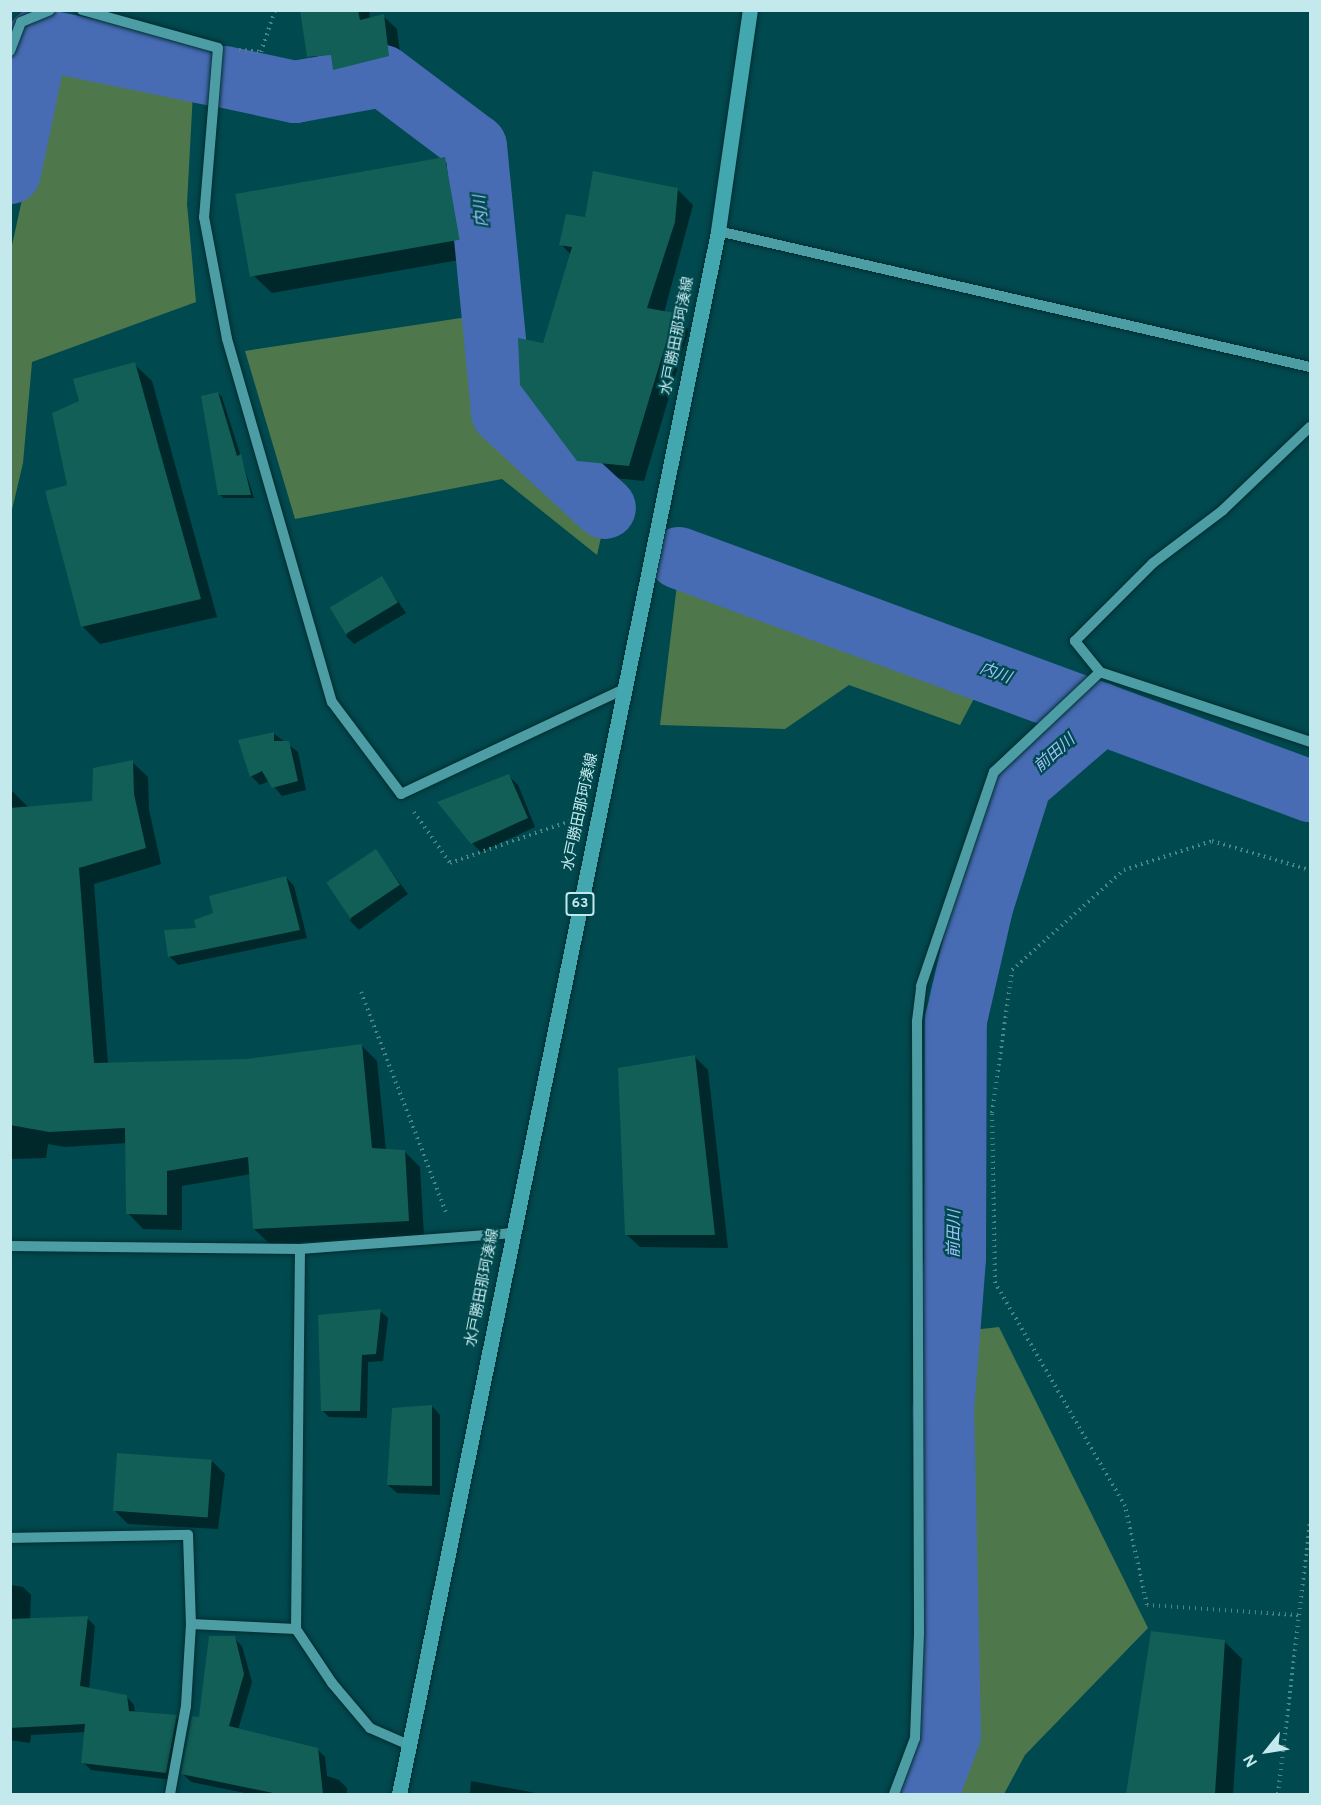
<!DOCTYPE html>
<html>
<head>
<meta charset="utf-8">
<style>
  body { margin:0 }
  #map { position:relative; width:1321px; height:1805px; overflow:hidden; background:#00494e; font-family:Overpass,"Noto Sans JP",sans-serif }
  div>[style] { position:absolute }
  .green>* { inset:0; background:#4e784c }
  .shadow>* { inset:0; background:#0007 }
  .canal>* { height:36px; margin:-18px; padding:0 18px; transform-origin:18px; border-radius:18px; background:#486cb4 }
  .river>* { height:62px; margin:-31px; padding:0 31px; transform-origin:31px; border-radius:31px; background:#486cb4 }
  .building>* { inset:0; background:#115f56; transform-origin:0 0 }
  .path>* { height:4px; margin-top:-2px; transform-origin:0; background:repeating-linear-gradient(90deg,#4a868a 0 1.5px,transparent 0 6px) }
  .roads { filter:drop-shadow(0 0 2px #002d31) drop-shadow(0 0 2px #002d31) }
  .minor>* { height:10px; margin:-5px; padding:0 5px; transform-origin:5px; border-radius:5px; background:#4d9da4 }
  .major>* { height:15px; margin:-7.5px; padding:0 7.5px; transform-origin:7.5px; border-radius:7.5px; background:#42a7af }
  span { translate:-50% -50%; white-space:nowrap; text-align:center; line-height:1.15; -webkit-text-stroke:4.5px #00494e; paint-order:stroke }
  .shield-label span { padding:2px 4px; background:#00494e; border:2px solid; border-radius:4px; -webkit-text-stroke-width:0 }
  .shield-label { font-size:14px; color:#c3e9ec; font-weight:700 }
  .street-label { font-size:15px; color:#c3e9ec }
  .water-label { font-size:16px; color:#a2c1fc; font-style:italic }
  .frame { position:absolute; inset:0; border:12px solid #c3e9ec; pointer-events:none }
  .north { position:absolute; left:1237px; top:1721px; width:60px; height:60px; -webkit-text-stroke:4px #00494e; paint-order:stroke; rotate:240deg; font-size:16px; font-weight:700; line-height:24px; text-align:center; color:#c3e9ec }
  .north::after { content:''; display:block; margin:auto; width:21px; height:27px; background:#c3e9ec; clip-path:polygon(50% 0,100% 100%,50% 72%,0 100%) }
</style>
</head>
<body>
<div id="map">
  <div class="green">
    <div style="clip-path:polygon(52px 62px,193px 92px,187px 204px,196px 302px,32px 362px,23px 463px,11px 514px,11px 250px)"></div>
    <div style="clip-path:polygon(474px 316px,493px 421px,604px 524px,597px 555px,502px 479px,295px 519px,245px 351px)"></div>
    <div style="clip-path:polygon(679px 568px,978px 691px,960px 725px,849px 685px,785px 729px,660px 725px)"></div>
    <div style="clip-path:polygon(999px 1327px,1148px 1628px,1025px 1755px,1004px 1794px,936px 1794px,963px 1738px,963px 1331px)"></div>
  </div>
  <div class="shadow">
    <div style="clip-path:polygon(301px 10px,369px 10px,370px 19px,383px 16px,397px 29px,402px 69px,347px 82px,334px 69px,322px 70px,309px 56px)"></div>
    <div style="clip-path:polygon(444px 158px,462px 176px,476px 257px,272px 293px,254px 276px)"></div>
    <div style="clip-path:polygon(678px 190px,693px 205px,664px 313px,674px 315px,689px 330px,644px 481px,594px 476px,579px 460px,544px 344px,571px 255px,561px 244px,586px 219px)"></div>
    <div style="clip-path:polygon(134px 364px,152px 381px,217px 617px,100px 644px,82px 626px,69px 486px,81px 402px)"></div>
    <div style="clip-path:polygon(218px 393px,222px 397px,254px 498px,223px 498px,219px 494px)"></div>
    <div style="clip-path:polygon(382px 578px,406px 613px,354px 644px,346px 636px)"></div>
    <div style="clip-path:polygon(273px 733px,298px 752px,306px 790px,282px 796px,269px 781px,260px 785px,251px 776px)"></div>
    <div style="clip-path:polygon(132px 762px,148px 777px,149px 810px,161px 864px,94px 884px,108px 1064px,246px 1061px,361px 1045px,377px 1061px,386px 1150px,404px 1151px,420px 1167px,424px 1236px,270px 1244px,254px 1229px,251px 1174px,182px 1186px,182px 1230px,143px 1229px,128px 1213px,127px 1143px,65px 1147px,48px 1144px,46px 1158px,10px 1159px,10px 789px,29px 808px,93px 802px)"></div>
    <div style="clip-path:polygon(509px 776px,518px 785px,535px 827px,481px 852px,472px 843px)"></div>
    <div style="clip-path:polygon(376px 851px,408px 894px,359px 930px,350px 921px)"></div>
    <div style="clip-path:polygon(286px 877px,294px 886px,307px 938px,178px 965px,170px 957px,166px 931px,197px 929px,215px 914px)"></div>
    <div style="clip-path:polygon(695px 1057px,708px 1070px,728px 1248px,640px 1247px,626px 1234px)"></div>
    <div style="clip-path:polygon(380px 1311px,388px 1318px,383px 1361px,368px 1362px,367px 1418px,329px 1417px,322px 1410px)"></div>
    <div style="clip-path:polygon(432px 1406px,440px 1415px,440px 1495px,397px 1493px,388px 1485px)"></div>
    <div style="clip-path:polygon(212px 1461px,225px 1474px,218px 1529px,128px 1524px,115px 1511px)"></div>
    <div style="clip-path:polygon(10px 1585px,23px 1587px,31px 1595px,30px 1620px,87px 1618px,95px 1626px,89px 1689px,126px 1696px,134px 1705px,135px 1713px,176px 1716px,184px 1725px,174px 1780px,91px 1770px,83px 1762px,85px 1732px,31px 1735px,30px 1743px,10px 1740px)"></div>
    <div style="clip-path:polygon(1152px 1632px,1224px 1641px,1242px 1659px,1233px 1794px,1128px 1794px)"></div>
    <div style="clip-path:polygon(234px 1638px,242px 1646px,252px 1682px,238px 1730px,317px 1749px,325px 1757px,327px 1776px,339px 1780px,347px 1788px,347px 1794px,250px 1794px,191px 1782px,183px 1774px)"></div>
    <div style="clip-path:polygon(471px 1781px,541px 1794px,470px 1794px)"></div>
  </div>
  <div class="canal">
    <div style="left:10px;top:103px;width:15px;rotate:-4deg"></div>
  </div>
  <div class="river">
    <div style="left:225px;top:77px;width:72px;rotate:12.1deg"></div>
    <div style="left:295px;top:92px;width:89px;rotate:-10.3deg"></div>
    <div style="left:383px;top:76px;width:116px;rotate:37deg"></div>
    <div style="left:476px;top:146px;width:268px;rotate:84.4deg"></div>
    <div style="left:502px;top:413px;width:140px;rotate:42.7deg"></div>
    <div style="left:10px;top:173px;width:137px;rotate:-78.2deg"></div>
    <div style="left:38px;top:39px;width:175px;rotate:11.6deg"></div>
    <div style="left:679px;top:558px;width:673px;rotate:20.27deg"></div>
    <div style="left:928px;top:1794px;width:63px;rotate:-69.6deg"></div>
    <div style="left:950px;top:1735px;width:324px;rotate:-91.2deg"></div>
    <div style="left:943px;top:1411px;width:154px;rotate:-85.5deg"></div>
    <div style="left:955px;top:1257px;width:237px;rotate:-89.8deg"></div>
    <div style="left:956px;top:1020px;width:116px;rotate:-77deg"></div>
    <div style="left:982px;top:907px;width:130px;rotate:-72.5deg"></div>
    <div style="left:1021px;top:783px;width:106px;rotate:-40.8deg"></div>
  </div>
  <div class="building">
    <div style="clip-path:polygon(300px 10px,358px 10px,360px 20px,384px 14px,389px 56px,333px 70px,331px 55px,307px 57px)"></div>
    <div style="left:445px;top:157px;width:84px;height:213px;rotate:80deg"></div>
    <div style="clip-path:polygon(593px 171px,678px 188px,675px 222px,647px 308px,675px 313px,629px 466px,577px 461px,520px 385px,518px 338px,543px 343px,572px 247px,559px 245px,566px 214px,585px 217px)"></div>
    <div style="clip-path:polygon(135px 362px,201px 599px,81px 627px,45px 491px,67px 485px,52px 413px,79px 401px,73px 379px)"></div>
    <div style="clip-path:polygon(218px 392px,237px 456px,241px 454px,251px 495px,218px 495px,201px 396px)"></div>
    <div style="left:382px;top:576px;width:31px;height:61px;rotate:59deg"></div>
    <div style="clip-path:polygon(274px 732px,274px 741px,289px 741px,298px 781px,272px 788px,262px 771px,250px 777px,238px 740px)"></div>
    <div style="clip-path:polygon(133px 760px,134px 794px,146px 848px,79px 868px,94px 1063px,246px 1059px,362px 1044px,372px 1148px,405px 1150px,409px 1221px,253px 1229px,248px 1157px,167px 1171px,167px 1215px,126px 1214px,125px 1128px,49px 1132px,10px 1125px,10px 808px,92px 801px,93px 768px)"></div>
    <div style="clip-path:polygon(509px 774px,528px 818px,471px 844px,437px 802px)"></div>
    <div style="left:376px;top:849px;width:43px;height:60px;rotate:56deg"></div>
    <div style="clip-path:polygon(286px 876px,300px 930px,168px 957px,164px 930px,196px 928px,194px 920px,213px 913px,209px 896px)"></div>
    <div style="clip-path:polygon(695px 1055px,715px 1235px,625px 1235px,618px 1068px)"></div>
    <div style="clip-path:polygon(381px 1309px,376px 1354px,362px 1355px,360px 1411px,321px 1411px,318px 1315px)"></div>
    <div style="clip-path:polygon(432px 1405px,432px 1486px,387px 1485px,392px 1408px)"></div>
    <div style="left:117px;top:1453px;width:95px;height:58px;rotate:4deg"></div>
    <div style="clip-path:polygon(88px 1616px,80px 1686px,127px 1695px,129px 1711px,177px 1715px,166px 1773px,81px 1763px,85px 1724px,10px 1728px,10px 1619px)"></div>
    <div style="clip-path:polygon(1151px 1631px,1225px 1640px,1215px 1794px,1126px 1794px)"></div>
    <div style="clip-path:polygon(209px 1636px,235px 1636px,244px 1674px,229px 1726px,318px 1748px,323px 1794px,278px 1794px,181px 1774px,192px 1716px,199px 1717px)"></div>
  </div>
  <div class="path">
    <div style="left:239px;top:50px;width:22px;rotate:5deg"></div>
    <div style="left:261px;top:52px;width:44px;rotate:-71.6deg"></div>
    <div style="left:414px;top:812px;width:62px;rotate:54.8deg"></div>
    <div style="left:450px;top:863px;width:130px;rotate:-19.3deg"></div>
    <div style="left:361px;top:992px;width:239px;rotate:68.9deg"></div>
    <div style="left:1298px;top:1615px;width:151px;rotate:-176.2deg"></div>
    <div style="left:1147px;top:1605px;width:101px;rotate:-102.5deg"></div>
    <div style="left:1125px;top:1506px;width:258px;rotate:-120.2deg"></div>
    <div style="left:995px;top:1283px;width:170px;rotate:-91deg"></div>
    <div style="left:992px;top:1113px;width:144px;rotate:-82deg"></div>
    <div style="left:1012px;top:970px;width:150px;rotate:-41.8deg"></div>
    <div style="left:1124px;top:870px;width:93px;rotate:-18.2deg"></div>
    <div style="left:1212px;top:841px;width:102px;rotate:16.5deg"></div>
    <div style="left:1278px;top:1794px;width:275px;rotate:-83.3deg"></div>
  </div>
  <div class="roads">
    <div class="minor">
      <div style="left:82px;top:10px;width:141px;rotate:15.6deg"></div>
      <div style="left:218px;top:48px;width:170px;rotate:94.7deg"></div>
      <div style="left:204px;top:217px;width:124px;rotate:79.3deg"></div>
      <div style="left:227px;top:339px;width:378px;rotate:73.9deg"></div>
      <div style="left:332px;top:702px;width:115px;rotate:53.1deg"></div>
      <div style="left:401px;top:794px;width:246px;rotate:-25.2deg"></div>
      <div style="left:10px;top:51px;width:31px;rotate:-69deg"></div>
      <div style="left:21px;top:22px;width:31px;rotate:-22deg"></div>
      <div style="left:718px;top:231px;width:607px;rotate:12.94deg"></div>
      <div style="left:1100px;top:672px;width:221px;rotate:18.4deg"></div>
      <div style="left:10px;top:1246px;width:290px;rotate:0.6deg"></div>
      <div style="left:300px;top:1249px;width:214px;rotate:-4.3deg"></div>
      <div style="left:300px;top:1249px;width:380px;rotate:90.6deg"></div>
      <div style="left:296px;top:1629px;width:65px;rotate:56.3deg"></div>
      <div style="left:332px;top:1683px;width:59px;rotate:49.8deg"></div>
      <div style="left:370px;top:1728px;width:43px;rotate:23.6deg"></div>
      <div style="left:10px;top:1538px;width:178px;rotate:-1deg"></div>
      <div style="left:188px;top:1535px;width:89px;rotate:88.1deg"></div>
      <div style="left:191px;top:1624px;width:82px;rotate:93.5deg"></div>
      <div style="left:186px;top:1706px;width:89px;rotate:100.3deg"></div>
      <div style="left:191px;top:1624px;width:105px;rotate:2.7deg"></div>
      <div style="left:894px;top:1794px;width:60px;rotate:-69.4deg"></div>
      <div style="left:915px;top:1738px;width:106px;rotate:-87.8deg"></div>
      <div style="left:919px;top:1632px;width:611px;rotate:-90.19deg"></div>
      <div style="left:917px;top:1021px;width:35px;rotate:-83deg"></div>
      <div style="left:921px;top:986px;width:226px;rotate:-71.2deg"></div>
      <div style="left:994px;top:772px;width:146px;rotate:-43.3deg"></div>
      <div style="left:1100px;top:672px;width:40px;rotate:-129deg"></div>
      <div style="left:1075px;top:641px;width:110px;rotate:-45deg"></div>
      <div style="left:1153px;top:563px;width:88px;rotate:-37.1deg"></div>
      <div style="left:1223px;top:510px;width:120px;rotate:-43.7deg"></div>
    </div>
    <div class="major">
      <div style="left:399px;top:1794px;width:1595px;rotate:-78.46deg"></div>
      <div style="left:718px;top:231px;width:223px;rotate:-81.8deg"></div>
    </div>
  </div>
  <div class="shield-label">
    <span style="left:580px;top:904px">63</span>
  </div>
  <div class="street-label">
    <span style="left:678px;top:336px;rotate:-79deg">水戸勝田那珂湊線</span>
    <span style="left:581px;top:812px;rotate:-78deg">水戸勝田那珂湊線</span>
    <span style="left:483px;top:1288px;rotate:-79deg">水戸勝田那珂湊線</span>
  </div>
  <div class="water-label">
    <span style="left:482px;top:211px;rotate:-95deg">内川</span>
    <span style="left:995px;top:674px;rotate:20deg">内川</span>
    <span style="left:1055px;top:754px;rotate:-41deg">前田川</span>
    <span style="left:955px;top:1234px;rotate:-89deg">前田川</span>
  </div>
  <div class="frame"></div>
  <div class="north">N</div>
</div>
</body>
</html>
